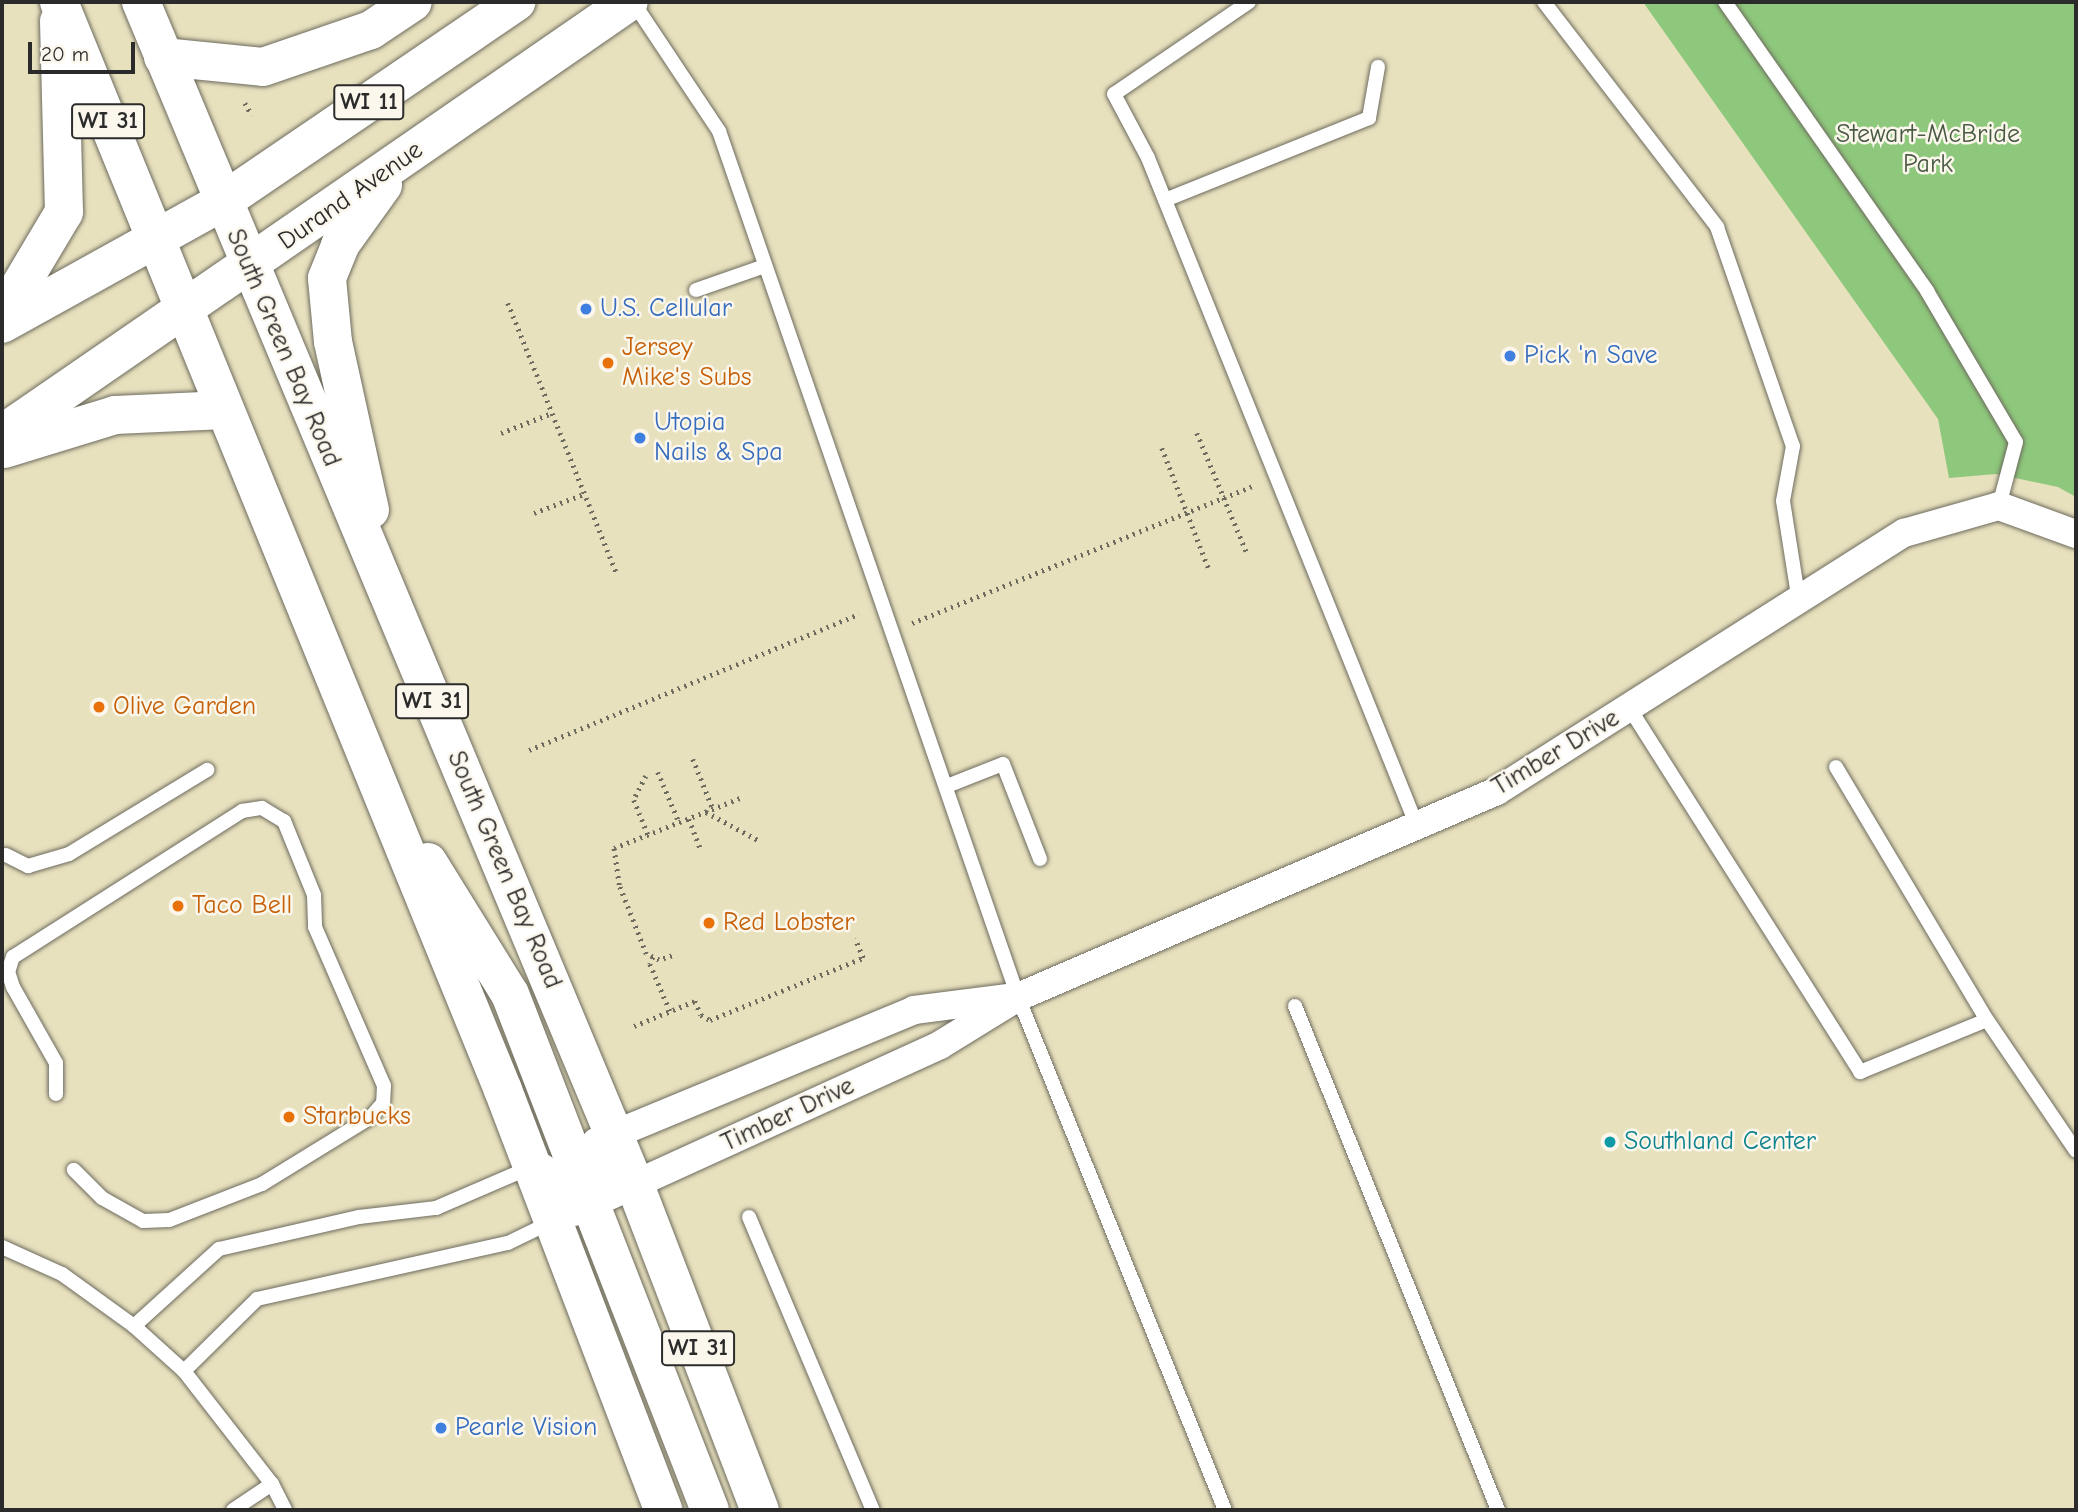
<!DOCTYPE html>
<html>
<head>
<meta charset="utf-8">
<style>
  body { margin:0 }
  #map { position:relative; width:2078px; height:1512px; overflow:hidden; background:#e8e1be; font-family:"Comic Neue",sans-serif }
  div>[style] { position:absolute }
  .green>* { inset:0; background:#8ec87c }
  .path>* { height:4.5px; margin-top:-2.25px; transform-origin:0; background:repeating-linear-gradient(90deg,#6d6b5e 0 2px,transparent 0 7px) }
  .roads { filter:drop-shadow(0 0 2px #6d6b5e) drop-shadow(0 0 2px #6d6b5e) }
  .lane>* { height:14px; margin:-7px; padding:0 7px; transform-origin:7px; border-radius:7px; background:#fff }
  .street>* { height:28px; margin:-14px; padding:0 14px; transform-origin:14px; border-radius:14px; background:#fff }
  .primary>* { height:38px; margin:-19px; padding:0 19px; transform-origin:19px; border-radius:19px; background:#fff }
  .dots>* { width:19px; height:19px; translate:-50% -50%; box-sizing:border-box; border:4px solid #fbf7ec; border-radius:50% }
  span { translate:-50% -50%; white-space:nowrap; text-align:center; line-height:1.15; -webkit-text-stroke:5px #fbf7ec; paint-order:stroke }
  .shield-label span { padding:2px 5px; background:#fbf7ec; border:2px solid; border-radius:5px; -webkit-text-stroke-width:0 }
  .shield-label { font-size:24px; color:#2b2b2b; font-weight:700 }
  .park-label { font-size:26px; color:#495a43 }
  .street-label { font-size:26px; color:#2b2b2b }
  .shop-label { font-size:26px; color:#366cbe }
  .left { translate:0 -50%; text-align:left }
  .food-label { font-size:26px; color:#c56008 }
  .culture-label { font-size:26px; color:#0d838f }
  .frame { position:absolute; inset:0; border:4px solid #2b2b2b; pointer-events:none }
  .scale { position:absolute; left:28px; top:42px; width:107px; height:32px; box-sizing:border-box; border:4px solid #2b2b2b; border-top:0; padding-left:9px; font-size:21px; line-height:24px; white-space:nowrap; color:#2b2b2b; -webkit-text-stroke:5px #fbf7ec; paint-order:stroke }
</style>
</head>
<body>
<div id="map">
  <div class="green">
    <div style="clip-path:polygon(1643px 2px,2076px 2px,2076px 497px,2058px 487px,1996px 474px,1949px 478px,1938px 419px)"></div>
  </div>
  <div class="path">
    <div style="left:245px;top:103px;width:14px;rotate:60deg"></div>
    <div style="left:508px;top:303px;width:290px;rotate:68.1deg"></div>
    <div style="left:501px;top:433px;width:55px;rotate:-21.4deg"></div>
    <div style="left:1197px;top:433px;width:130px;rotate:67.4deg"></div>
    <div style="left:1162px;top:448px;width:130px;rotate:68.8deg"></div>
    <div style="left:534px;top:513px;width:53px;rotate:-20.8deg"></div>
    <div style="left:912px;top:623px;width:370px;rotate:-21.9deg"></div>
    <div style="left:529px;top:750px;width:357px;rotate:-22.4deg"></div>
    <div style="left:693px;top:759px;width:54px;rotate:68.2deg"></div>
    <div style="left:658px;top:772px;width:54px;rotate:67.2deg"></div>
    <div style="left:646px;top:776px;width:27px;rotate:117deg"></div>
    <div style="left:634px;top:800px;width:38px;rotate:68deg"></div>
    <div style="left:706px;top:812px;width:59px;rotate:28.3deg"></div>
    <div style="left:689px;top:819px;width:33px;rotate:69deg"></div>
    <div style="left:672px;top:956px;width:14px;rotate:163deg"></div>
    <div style="left:659px;top:960px;width:14px;rotate:-155deg"></div>
    <div style="left:646px;top:954px;width:74px;rotate:-111.4deg"></div>
    <div style="left:619px;top:885px;width:37px;rotate:-98deg"></div>
    <div style="left:614px;top:848px;width:136px;rotate:-21.6deg"></div>
    <div style="left:653px;top:957px;width:8px;rotate:113deg"></div>
    <div style="left:650px;top:964px;width:51px;rotate:66.9deg"></div>
    <div style="left:634px;top:1026px;width:66px;rotate:-22.3deg"></div>
    <div style="left:695px;top:1001px;width:15px;rotate:67deg"></div>
    <div style="left:701px;top:1015px;width:10px;rotate:29deg"></div>
    <div style="left:710px;top:1020px;width:165px;rotate:-22.1deg"></div>
    <div style="left:863px;top:958px;width:21px;rotate:-113deg"></div>
  </div>
  <div class="roads">
    <div class="lane">
      <div style="left:633px;top:2px;width:155px;rotate:56.3deg"></div>
      <div style="left:719px;top:131px;width:916px;rotate:70.95deg"></div>
      <div style="left:1018px;top:997px;width:553px;rotate:68.03deg"></div>
      <div style="left:1249px;top:2px;width:163px;rotate:145.7deg"></div>
      <div style="left:1114px;top:94px;width:72px;rotate:62deg"></div>
      <div style="left:1148px;top:158px;width:720px;rotate:68.07deg"></div>
      <div style="left:1544px;top:2px;width:284px;rotate:52.4deg"></div>
      <div style="left:1717px;top:227px;width:232px;rotate:70.9deg"></div>
      <div style="left:1793px;top:446px;width:56px;rotate:100.3deg"></div>
      <div style="left:1783px;top:501px;width:102px;rotate:81deg"></div>
      <div style="left:1725px;top:2px;width:353px;rotate:55deg"></div>
      <div style="left:1927px;top:291px;width:175px;rotate:59.5deg"></div>
      <div style="left:2016px;top:442px;width:66px;rotate:104.9deg"></div>
      <div style="left:1165px;top:200px;width:220px;rotate:-21.9deg"></div>
      <div style="left:1369px;top:118px;width:52px;rotate:-80deg"></div>
      <div style="left:696px;top:290px;width:73px;rotate:-19.2deg"></div>
      <div style="left:1630px;top:709px;width:430px;rotate:57.6deg"></div>
      <div style="left:1860px;top:1072px;width:137px;rotate:-22.3deg"></div>
      <div style="left:1987px;top:1020px;width:158px;rotate:55.8deg"></div>
      <div style="left:1836px;top:767px;width:295px;rotate:59.2deg"></div>
      <div style="left:947px;top:786px;width:60px;rotate:-21.4deg"></div>
      <div style="left:1003px;top:764px;width:102px;rotate:68.7deg"></div>
      <div style="left:6px;top:855px;width:25px;rotate:27deg"></div>
      <div style="left:28px;top:866px;width:43px;rotate:-16.3deg"></div>
      <div style="left:69px;top:854px;width:162px;rotate:-31.3deg"></div>
      <div style="left:1295px;top:1006px;width:543px;rotate:68.06deg"></div>
      <div style="left:56px;top:1094px;width:31px;rotate:-90deg"></div>
      <div style="left:56px;top:1063px;width:87px;rotate:-119.5deg"></div>
      <div style="left:13px;top:987px;width:16px;rotate:-108deg"></div>
      <div style="left:8px;top:972px;width:16px;rotate:-72deg"></div>
      <div style="left:13px;top:957px;width:272px;rotate:-32.5deg"></div>
      <div style="left:242px;top:811px;width:20px;rotate:-9deg"></div>
      <div style="left:262px;top:808px;width:26px;rotate:31deg"></div>
      <div style="left:284px;top:821px;width:80px;rotate:67.9deg"></div>
      <div style="left:314px;top:895px;width:32px;rotate:88deg"></div>
      <div style="left:315px;top:927px;width:173px;rotate:66.5deg"></div>
      <div style="left:384px;top:1086px;width:17px;rotate:93deg"></div>
      <div style="left:383px;top:1103px;width:18px;rotate:131deg"></div>
      <div style="left:371px;top:1117px;width:128px;rotate:148.4deg"></div>
      <div style="left:262px;top:1184px;width:100px;rotate:158.8deg"></div>
      <div style="left:169px;top:1220px;width:26px;rotate:178deg"></div>
      <div style="left:143px;top:1221px;width:47px;rotate:-150.7deg"></div>
      <div style="left:102px;top:1198px;width:40px;rotate:-135deg"></div>
      <div style="left:749px;top:1217px;width:318px;rotate:67.1deg"></div>
      <div style="left:2px;top:1247px;width:66px;rotate:24.2deg"></div>
      <div style="left:62px;top:1274px;width:89px;rotate:35.8deg"></div>
      <div style="left:134px;top:1326px;width:67px;rotate:42deg"></div>
      <div style="left:184px;top:1371px;width:143px;rotate:52.1deg"></div>
      <div style="left:272px;top:1484px;width:29px;rotate:63deg"></div>
      <div style="left:134px;top:1326px;width:115px;rotate:-42.2deg"></div>
      <div style="left:219px;top:1249px;width:144px;rotate:-12.9deg"></div>
      <div style="left:359px;top:1217px;width:78px;rotate:-6.7deg"></div>
      <div style="left:436px;top:1208px;width:103px;rotate:-23.3deg"></div>
      <div style="left:184px;top:1371px;width:103px;rotate:-44.6deg"></div>
      <div style="left:257px;top:1299px;width:257px;rotate:-12.6deg"></div>
      <div style="left:508px;top:1243px;width:48px;rotate:-26deg"></div>
      <div style="left:233px;top:1510px;width:47px;rotate:-33.7deg"></div>
    </div>
    <div class="street">
      <div style="left:596px;top:1142px;width:344px;rotate:-22.5deg"></div>
      <div style="left:914px;top:1010px;width:95px;rotate:-7.3deg"></div>
      <div style="left:574px;top:1212px;width:402px;rotate:-24.5deg"></div>
      <div style="left:940px;top:1045px;width:92px;rotate:-31.6deg"></div>
      <div style="left:1018px;top:997px;width:521px;rotate:-23.27deg"></div>
      <div style="left:1497px;top:791px;width:482px;rotate:-32.4deg"></div>
      <div style="left:1904px;top:533px;width:99px;rotate:-15.9deg"></div>
      <div style="left:1999px;top:506px;width:82px;rotate:20deg"></div>
    </div>
    <div class="primary">
      <div style="left:59px;top:2px;width:1175px;rotate:67.8deg"></div>
      <div style="left:503px;top:1090px;width:449px;rotate:69.1deg"></div>
      <div style="left:141px;top:2px;width:1282px;rotate:67.34deg"></div>
      <div style="left:635px;top:1185px;width:348px;rotate:69deg"></div>
      <div style="left:163px;top:57px;width:100px;rotate:5.7deg"></div>
      <div style="left:263px;top:67px;width:114px;rotate:-18.9deg"></div>
      <div style="left:371px;top:30px;width:50px;rotate:-33.7deg"></div>
      <div style="left:2px;top:316px;width:121px;rotate:-59.2deg"></div>
      <div style="left:64px;top:212px;width:191px;rotate:-91.5deg"></div>
      <div style="left:2px;top:324px;width:252px;rotate:-29deg"></div>
      <div style="left:222px;top:202px;width:356px;rotate:-34.2deg"></div>
      <div style="left:2px;top:434px;width:761px;rotate:-34.57deg"></div>
      <div style="left:4px;top:449px;width:116px;rotate:-17deg"></div>
      <div style="left:115px;top:415px;width:110px;rotate:-2.6deg"></div>
      <div style="left:370px;top:510px;width:172px;rotate:-102.4deg"></div>
      <div style="left:333px;top:342px;width:64px;rotate:-95.4deg"></div>
      <div style="left:327px;top:278px;width:35px;rotate:-68deg"></div>
      <div style="left:340px;top:245px;width:74px;rotate:-54.4deg"></div>
      <div style="left:428px;top:862px;width:155px;rotate:58.2deg"></div>
      <div style="left:510px;top:994px;width:169px;rotate:68.9deg"></div>
      <div style="left:571px;top:1152px;width:72px;rotate:27.3deg"></div>
      <div style="left:532px;top:1167px;width:70px;rotate:32.8deg"></div>
      <div style="left:591px;top:1205px;width:327px;rotate:68.7deg"></div>
    </div>
  </div>
  <div class="dots">
    <div style="left:586px;top:309px;background:#3f7fe0"></div>
    <div style="left:1510px;top:356px;background:#3f7fe0"></div>
    <div style="left:608px;top:363px;background:#e8710a"></div>
    <div style="left:640px;top:438px;background:#3f7fe0"></div>
    <div style="left:99px;top:707px;background:#e8710a"></div>
    <div style="left:178px;top:906px;background:#e8710a"></div>
    <div style="left:709px;top:923px;background:#e8710a"></div>
    <div style="left:289px;top:1117px;background:#e8710a"></div>
    <div style="left:1610px;top:1142px;background:#0f9aa8"></div>
    <div style="left:441px;top:1428px;background:#3f7fe0"></div>
  </div>
  <div class="shield-label">
    <span style="left:369px;top:102px">WI 11</span>
    <span style="left:108px;top:121px">WI 31</span>
    <span style="left:432px;top:701px">WI 31</span>
    <span style="left:698px;top:1348px">WI 31</span>
  </div>
  <div class="park-label">
    <span style="left:1928px;top:150px">Stewart-McBride<br>Park</span>
  </div>
  <div class="street-label">
    <span style="left:351px;top:196px;rotate:-35deg">Durand Avenue</span>
    <span style="left:283px;top:348px;rotate:67deg">South Green Bay Road</span>
    <span style="left:1556px;top:753px;rotate:-31deg">Timber Drive</span>
    <span style="left:504px;top:870px;rotate:67deg">South Green Bay Road</span>
    <span style="left:788px;top:1115px;rotate:-25deg">Timber Drive</span>
  </div>
  <div class="shop-label">
    <span class="left" style="left:600px;top:309px">U.S. Cellular</span>
    <span class="left" style="left:1524px;top:356px">Pick 'n Save</span>
    <span class="left" style="left:654px;top:438px">Utopia<br>Nails &amp; Spa</span>
    <span class="left" style="left:455px;top:1428px">Pearle Vision</span>
  </div>
  <div class="food-label">
    <span class="left" style="left:622px;top:363px">Jersey<br>Mike's Subs</span>
    <span class="left" style="left:113px;top:707px">Olive Garden</span>
    <span class="left" style="left:192px;top:906px">Taco Bell</span>
    <span class="left" style="left:723px;top:923px">Red Lobster</span>
    <span class="left" style="left:303px;top:1117px">Starbucks</span>
  </div>
  <div class="culture-label">
    <span class="left" style="left:1624px;top:1142px">Southland Center</span>
  </div>
  <div class="frame"></div>
  <div class="scale">20 m</div>
</div>
</body>
</html>
